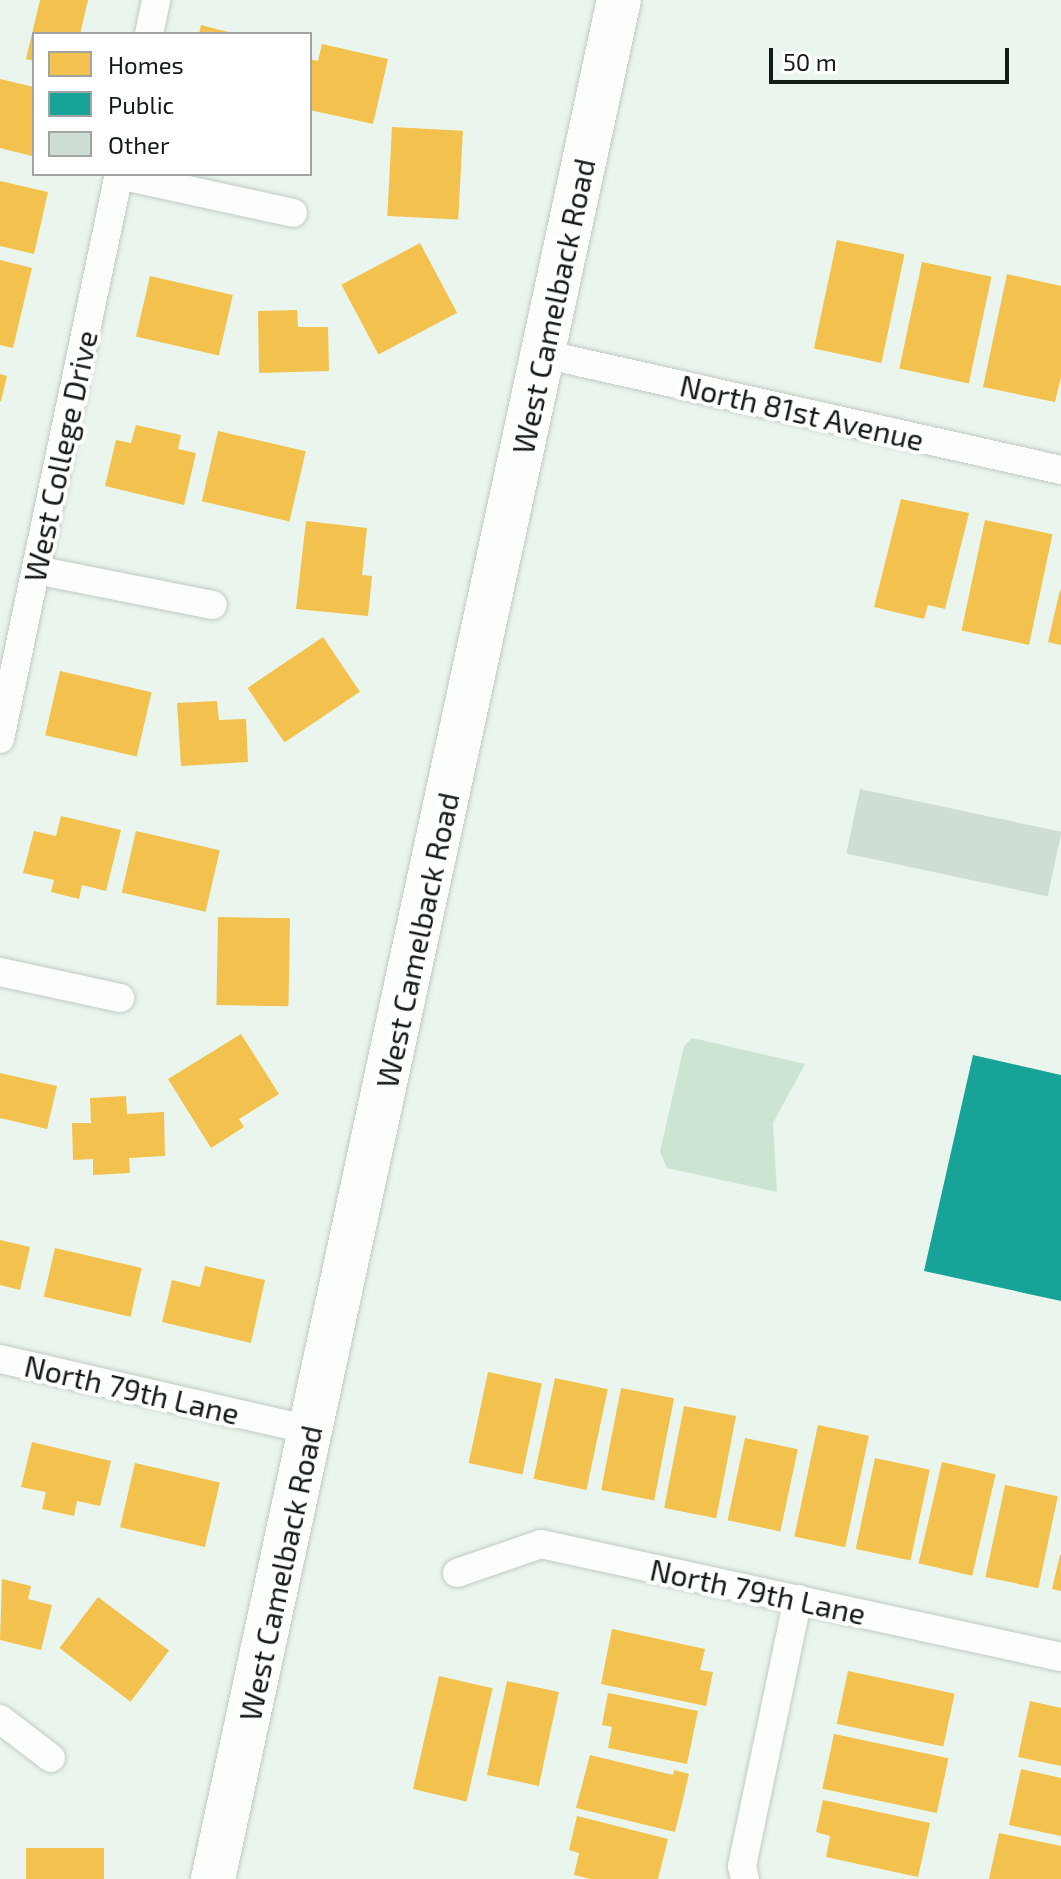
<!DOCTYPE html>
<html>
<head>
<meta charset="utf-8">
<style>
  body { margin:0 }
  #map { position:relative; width:1061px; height:1879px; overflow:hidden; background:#eaf6ed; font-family:"Exo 2",sans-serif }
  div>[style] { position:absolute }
  .green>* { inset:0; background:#cce4d2 }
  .homes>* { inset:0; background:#f2c14e; transform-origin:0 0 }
  .public>* { inset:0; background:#17a398 }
  .building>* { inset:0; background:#cfded3; transform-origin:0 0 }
  .roads { filter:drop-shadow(0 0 2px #c1cac3) drop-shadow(0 0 2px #c1cac3) }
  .street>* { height:28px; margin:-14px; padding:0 14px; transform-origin:14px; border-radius:14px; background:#fcfefc }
  .primary>* { height:44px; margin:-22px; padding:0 22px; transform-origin:22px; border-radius:22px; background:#fcfefc }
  span { translate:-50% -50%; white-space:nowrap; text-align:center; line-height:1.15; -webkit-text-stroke:8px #fff; paint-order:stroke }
  .street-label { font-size:30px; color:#141b16 }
  .legend { position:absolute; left:32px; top:32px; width:280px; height:144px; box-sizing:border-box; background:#fff; border:2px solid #a1a4a2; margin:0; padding:10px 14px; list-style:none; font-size:24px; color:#141b16 }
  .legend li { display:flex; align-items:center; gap:16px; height:40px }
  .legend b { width:40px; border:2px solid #a1a4a2 }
  .scale { position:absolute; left:769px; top:48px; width:240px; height:36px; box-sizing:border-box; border:4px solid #141b16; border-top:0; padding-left:10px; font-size:24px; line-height:28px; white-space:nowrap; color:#141b16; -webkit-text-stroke:6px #fff; paint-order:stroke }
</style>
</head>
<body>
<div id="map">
  <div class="green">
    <div style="clip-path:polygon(692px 1038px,805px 1064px,773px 1123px,777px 1192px,667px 1168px,660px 1152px,684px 1046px)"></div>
  </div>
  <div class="homes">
    <div style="clip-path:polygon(40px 0,88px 0,80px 34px,34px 34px,34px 61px,26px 59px)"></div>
    <div style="clip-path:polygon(201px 25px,232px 33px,232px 34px,199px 34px)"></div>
    <div style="clip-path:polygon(322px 44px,388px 59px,373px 124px,310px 110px,310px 59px,318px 61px)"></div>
    <div style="clip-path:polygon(0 79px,34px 87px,32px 156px,0 148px)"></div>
    <div style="left:392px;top:127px;width:71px;height:89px;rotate:3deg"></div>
    <div style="clip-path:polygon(0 181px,48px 192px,34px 254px,0 246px)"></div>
    <div style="left:837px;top:240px;width:69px;height:111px;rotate:12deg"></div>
    <div style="left:420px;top:243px;width:79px;height:89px;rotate:62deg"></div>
    <div style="clip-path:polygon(0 260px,32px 268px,13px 348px,0 345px)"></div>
    <div style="left:922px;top:262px;width:71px;height:109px;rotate:12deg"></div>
    <div style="clip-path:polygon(1007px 274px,1061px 286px,1061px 377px,1055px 402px,983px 387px)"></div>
    <div style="left:150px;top:276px;width:85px;height:62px;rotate:13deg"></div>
    <div style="clip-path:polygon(297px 310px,298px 327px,328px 327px,329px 371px,259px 373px,258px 311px)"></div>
    <div style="clip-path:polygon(0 374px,7px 376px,1px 401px,0 401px)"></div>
    <div style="clip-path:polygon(136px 425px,181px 435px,178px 449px,196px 453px,184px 505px,105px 486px,116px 440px,131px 443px)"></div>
    <div style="left:218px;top:431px;width:90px;height:72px;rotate:13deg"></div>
    <div style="clip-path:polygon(901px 499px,969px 513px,945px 609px,928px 605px,924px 619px,874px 607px)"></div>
    <div style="left:985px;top:520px;width:69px;height:113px;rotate:12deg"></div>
    <div style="clip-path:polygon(306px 521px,367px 528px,362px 575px,372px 576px,368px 616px,296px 609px)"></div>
    <div style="clip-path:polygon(1060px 590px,1061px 590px,1061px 645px,1048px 642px)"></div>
    <div style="left:323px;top:637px;width:66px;height:91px;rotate:56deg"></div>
    <div style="left:60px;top:671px;width:94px;height:66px;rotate:13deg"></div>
    <div style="clip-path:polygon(217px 701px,219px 720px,246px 719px,248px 762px,181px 766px,177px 703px)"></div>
    <div style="clip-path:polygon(61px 816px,121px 830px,106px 891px,82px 885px,79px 899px,51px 892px,54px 880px,23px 873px,34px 831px,56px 836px)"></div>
    <div style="left:136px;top:831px;width:86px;height:63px;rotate:13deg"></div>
    <div style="left:218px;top:917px;width:72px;height:88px;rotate:1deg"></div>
    <div style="clip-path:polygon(241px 1034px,279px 1094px,239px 1119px,244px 1127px,211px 1148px,168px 1079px)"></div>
    <div style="clip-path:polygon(0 1073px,57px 1086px,47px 1129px,0 1118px)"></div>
    <div style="clip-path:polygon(126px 1096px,127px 1114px,164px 1112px,165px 1156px,129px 1158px,130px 1173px,93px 1175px,93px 1159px,73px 1160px,72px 1123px,91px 1123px,90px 1098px)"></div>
    <div style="clip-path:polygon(0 1240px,30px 1247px,20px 1290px,0 1285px)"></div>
    <div style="left:55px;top:1248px;width:89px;height:50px;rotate:13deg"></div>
    <div style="clip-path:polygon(205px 1266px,265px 1280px,251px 1343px,162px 1322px,172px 1280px,200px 1287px)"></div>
    <div style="left:488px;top:1372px;width:55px;height:93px;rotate:12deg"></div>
    <div style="left:555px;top:1378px;width:54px;height:103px;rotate:12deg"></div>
    <div style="left:621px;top:1388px;width:54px;height:104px;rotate:11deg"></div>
    <div style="left:684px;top:1406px;width:53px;height:104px;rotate:11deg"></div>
    <div style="left:818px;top:1425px;width:52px;height:114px;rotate:12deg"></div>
    <div style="left:745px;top:1438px;width:54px;height:84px;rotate:12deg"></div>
    <div style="clip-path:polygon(32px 1442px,111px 1461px,100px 1506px,77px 1501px,74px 1516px,42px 1509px,46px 1492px,21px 1487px)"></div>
    <div style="left:875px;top:1458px;width:56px;height:93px;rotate:12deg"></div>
    <div style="left:942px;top:1462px;width:55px;height:104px;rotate:13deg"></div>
    <div style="left:135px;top:1463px;width:87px;height:66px;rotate:13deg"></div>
    <div style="left:1005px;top:1485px;width:54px;height:94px;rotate:12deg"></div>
    <div style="clip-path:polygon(1060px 1555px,1061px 1555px,1061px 1591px,1052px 1589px)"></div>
    <div style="clip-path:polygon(2px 1579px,31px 1586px,28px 1599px,52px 1605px,41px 1650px,0 1640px)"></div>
    <div style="left:98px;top:1597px;width:89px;height:64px;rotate:37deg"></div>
    <div style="clip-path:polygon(612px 1629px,705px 1649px,700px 1670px,713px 1672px,706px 1706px,601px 1684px)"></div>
    <div style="left:848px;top:1671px;width:109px;height:54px;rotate:12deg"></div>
    <div style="left:439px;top:1676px;width:55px;height:116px;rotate:13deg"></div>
    <div style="left:507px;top:1681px;width:53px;height:96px;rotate:12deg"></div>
    <div style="clip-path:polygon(608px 1693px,698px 1711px,687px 1764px,608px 1748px,612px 1727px,602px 1725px)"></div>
    <div style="clip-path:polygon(1030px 1701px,1061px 1708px,1061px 1766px,1018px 1757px)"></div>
    <div style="left:834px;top:1734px;width:117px;height:56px;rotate:12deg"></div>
    <div style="clip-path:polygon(590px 1755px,673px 1775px,674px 1770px,689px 1774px,675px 1832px,576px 1808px)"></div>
    <div style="clip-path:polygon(1021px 1769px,1061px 1778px,1061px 1836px,1009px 1825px)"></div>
    <div style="clip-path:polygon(823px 1800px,930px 1823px,918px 1877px,826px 1857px,830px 1836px,816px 1832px)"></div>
    <div style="clip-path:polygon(577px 1816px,668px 1839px,658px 1879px,591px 1879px,574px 1875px,579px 1853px,569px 1850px)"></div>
    <div style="clip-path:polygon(999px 1833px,1061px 1846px,1061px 1879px,989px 1879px)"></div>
    <div style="left:26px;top:1848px;width:78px;height:31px"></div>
  </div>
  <div class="public">
    <div style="clip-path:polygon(973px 1055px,1061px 1075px,1061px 1301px,924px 1271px)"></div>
  </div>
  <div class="building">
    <div style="left:860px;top:789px;width:206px;height:66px;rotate:12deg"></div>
  </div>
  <div class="roads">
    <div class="street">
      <div style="left:149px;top:34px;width:35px;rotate:-78deg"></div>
      <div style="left:119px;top:175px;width:178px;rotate:12.3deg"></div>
      <div style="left:543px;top:354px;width:531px;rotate:12.62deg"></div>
      <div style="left:36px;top:570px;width:180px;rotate:11.2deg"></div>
      <div style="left:0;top:739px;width:577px;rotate:-78.11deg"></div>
      <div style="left:0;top:972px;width:123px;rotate:12.2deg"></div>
      <div style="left:0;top:1359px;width:319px;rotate:12.9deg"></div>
      <div style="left:457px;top:1573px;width:89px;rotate:-19deg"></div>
      <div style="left:541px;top:1544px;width:532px;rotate:12.26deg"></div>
      <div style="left:0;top:1719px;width:64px;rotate:37.4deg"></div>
      <div style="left:745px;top:1879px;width:13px;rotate:-103deg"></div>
      <div style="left:742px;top:1866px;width:273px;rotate:-78.2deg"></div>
    </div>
    <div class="primary">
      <div style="left:213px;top:1879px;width:1922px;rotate:-77.81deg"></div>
    </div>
  </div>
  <div class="street-label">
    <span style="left:553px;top:306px;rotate:-78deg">West Camelback Road</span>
    <span style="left:802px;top:412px;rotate:13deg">North 81st Avenue</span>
    <span style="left:60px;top:456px;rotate:-78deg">West College Drive</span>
    <span style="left:417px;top:940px;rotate:-78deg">West Camelback Road</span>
    <span style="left:132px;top:1389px;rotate:13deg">North 79th Lane</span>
    <span style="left:280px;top:1573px;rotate:-78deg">West Camelback Road</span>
    <span style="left:758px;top:1591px;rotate:12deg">North 79th Lane</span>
  </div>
  <ul class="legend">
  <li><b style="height:22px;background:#f2c14e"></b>Homes</li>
  <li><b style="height:22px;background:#17a398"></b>Public</li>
  <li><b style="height:22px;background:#cfded3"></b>Other</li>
  </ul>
  <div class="scale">50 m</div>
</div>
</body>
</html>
